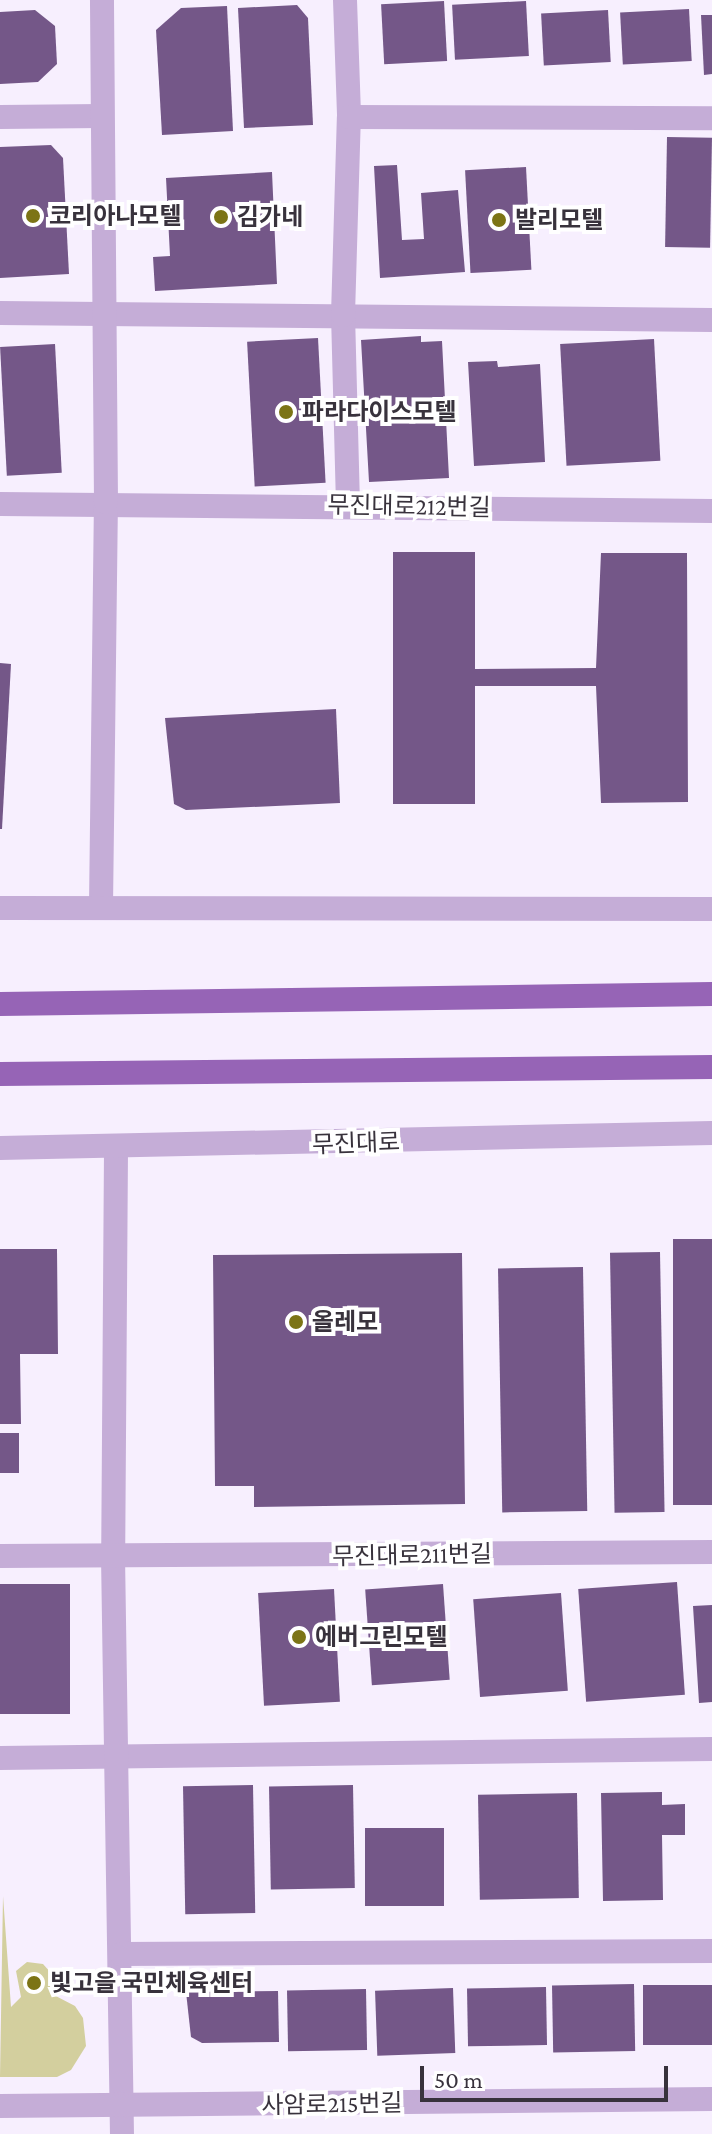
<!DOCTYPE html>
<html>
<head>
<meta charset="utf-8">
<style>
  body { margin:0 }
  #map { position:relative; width:712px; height:2134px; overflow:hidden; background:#f7effe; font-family:"Crimson Pro","Noto Sans KR",serif }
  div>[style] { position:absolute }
  .green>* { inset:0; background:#d3cf9e }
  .building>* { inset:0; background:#745788; transform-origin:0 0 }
  .pedestrian>* { height:24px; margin:-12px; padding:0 12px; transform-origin:12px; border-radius:12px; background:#c5add7 }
  .minor>* { height:24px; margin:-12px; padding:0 12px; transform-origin:12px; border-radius:12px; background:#c5add7 }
  .tertiary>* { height:24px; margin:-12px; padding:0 12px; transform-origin:12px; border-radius:12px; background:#c5add7 }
  .trunk>* { height:24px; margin:-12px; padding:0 12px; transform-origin:12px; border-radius:12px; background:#9664b6 }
  .dots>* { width:22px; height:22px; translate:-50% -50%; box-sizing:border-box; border:4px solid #fff; border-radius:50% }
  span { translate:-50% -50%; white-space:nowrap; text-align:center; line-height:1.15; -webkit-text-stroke:8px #fff; paint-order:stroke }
  .poi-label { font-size:24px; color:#38323c; font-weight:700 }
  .left { translate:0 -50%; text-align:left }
  .street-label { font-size:24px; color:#38323c }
  .scale { position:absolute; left:420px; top:2066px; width:248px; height:36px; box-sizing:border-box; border:4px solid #38323c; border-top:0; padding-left:10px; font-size:24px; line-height:28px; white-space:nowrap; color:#38323c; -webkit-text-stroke:6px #fff; paint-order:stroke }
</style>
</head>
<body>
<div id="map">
  <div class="green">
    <div style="clip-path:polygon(3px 1896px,11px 2007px,21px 1997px,16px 1971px,27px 1962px,43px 1964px,51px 1973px,50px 1993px,75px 2006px,83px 2018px,86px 2046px,71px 2070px,57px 2077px,0 2077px)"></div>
  </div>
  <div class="building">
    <div style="left:444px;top:1px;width:60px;height:63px;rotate:87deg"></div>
    <div style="left:526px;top:1px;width:55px;height:74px;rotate:87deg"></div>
    <div style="clip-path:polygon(297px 5px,308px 18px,313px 125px,244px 128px,238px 8px)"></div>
    <div style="clip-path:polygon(227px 6px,233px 131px,162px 135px,156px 30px,181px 8px)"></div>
    <div style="left:689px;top:9px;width:52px;height:69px;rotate:87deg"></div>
    <div style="clip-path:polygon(35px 10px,55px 26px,57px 64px,38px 82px,0 84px,0 12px)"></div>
    <div style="left:608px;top:10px;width:52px;height:67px;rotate:87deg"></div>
    <div style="clip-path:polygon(701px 15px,712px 15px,712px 74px,704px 75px)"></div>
    <div style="left:667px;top:137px;width:45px;height:110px;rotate:1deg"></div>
    <div style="clip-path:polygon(51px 145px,63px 158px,69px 274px,0 278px,0 147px)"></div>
    <div style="clip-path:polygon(397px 165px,402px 240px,424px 239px,421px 193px,458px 190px,465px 272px,380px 278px,374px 166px)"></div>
    <div style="left:526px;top:167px;width:103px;height:61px;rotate:87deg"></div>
    <div style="clip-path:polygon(272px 172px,277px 284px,155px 291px,153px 257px,170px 256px,166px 178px)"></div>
    <div style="clip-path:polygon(421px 336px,421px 342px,442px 341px,449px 478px,369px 482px,361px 340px)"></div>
    <div style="left:318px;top:338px;width:145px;height:71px;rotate:87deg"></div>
    <div style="left:654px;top:339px;width:122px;height:94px;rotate:87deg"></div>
    <div style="left:55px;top:344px;width:129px;height:55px;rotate:87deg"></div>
    <div style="clip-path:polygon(497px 361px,498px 367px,540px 364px,545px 462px,474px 466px,468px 362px)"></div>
    <div style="clip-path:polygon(393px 552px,475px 552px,475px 669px,596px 668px,601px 553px,687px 553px,688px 802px,601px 803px,596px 686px,475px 686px,475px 804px,393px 804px)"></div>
    <div style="clip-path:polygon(0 663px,11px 664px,2px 829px,0 829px)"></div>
    <div style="clip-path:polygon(336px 709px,340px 803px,186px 810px,174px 804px,165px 718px)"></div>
    <div style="left:673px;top:1239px;width:39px;height:266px"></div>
    <div style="clip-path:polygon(0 1249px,57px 1249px,58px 1354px,20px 1354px,21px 1424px,0 1424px)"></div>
    <div style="left:660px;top:1252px;width:260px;height:50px;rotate:89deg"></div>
    <div style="clip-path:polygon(462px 1253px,465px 1504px,254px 1507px,254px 1486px,215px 1486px,213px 1255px)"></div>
    <div style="left:583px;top:1267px;width:244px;height:85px;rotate:89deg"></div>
    <div style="left:0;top:1433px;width:19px;height:40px"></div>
    <div style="left:677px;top:1582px;width:113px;height:99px;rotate:86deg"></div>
    <div style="left:0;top:1584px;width:70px;height:130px"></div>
    <div style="left:443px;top:1584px;width:96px;height:78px;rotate:86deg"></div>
    <div style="left:334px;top:1589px;width:113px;height:76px;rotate:87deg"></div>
    <div style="left:561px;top:1593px;width:98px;height:88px;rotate:86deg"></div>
    <div style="clip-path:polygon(712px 1605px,712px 1702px,699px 1703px,693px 1606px)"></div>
    <div style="left:253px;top:1785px;width:128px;height:70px;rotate:89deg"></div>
    <div style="left:353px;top:1785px;width:103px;height:84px;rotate:89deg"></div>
    <div style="clip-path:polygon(662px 1792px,662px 1805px,685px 1804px,685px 1835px,662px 1835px,663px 1900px,603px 1901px,601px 1793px)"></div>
    <div style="left:577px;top:1793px;width:105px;height:99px;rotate:89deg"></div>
    <div style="left:444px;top:1828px;width:78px;height:79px;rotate:90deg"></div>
    <div style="left:634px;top:1984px;width:67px;height:82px;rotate:89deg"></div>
    <div style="left:712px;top:1985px;width:60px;height:69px;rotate:90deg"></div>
    <div style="left:546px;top:1987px;width:58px;height:79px;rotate:89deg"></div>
    <div style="left:453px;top:1988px;width:65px;height:78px;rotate:88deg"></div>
    <div style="left:366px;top:1989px;width:61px;height:79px;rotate:89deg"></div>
    <div style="clip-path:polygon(278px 1991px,279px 2042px,202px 2043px,191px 2037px,186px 1992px)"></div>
  </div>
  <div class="pedestrian">
    <div style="left:0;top:313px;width:712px;rotate:0.56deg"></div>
    <div style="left:348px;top:505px;width:190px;rotate:-91.5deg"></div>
    <div style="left:343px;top:315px;width:198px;rotate:-88.3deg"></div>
    <div style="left:0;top:1758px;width:712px;rotate:-0.72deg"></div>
  </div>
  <div class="minor">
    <div style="left:345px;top:0;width:117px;rotate:88deg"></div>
    <div style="left:349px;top:117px;width:363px;rotate:0.2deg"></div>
    <div style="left:0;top:117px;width:102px;rotate:-0.6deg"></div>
    <div style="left:0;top:504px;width:712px;rotate:0.56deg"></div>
    <div style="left:101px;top:907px;width:405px;rotate:-89.3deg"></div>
    <div style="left:106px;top:502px;width:502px;rotate:-90.46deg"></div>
    <div style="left:116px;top:1150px;width:406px;rotate:90.4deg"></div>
    <div style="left:113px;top:1556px;width:578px;rotate:89.11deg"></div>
    <div style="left:0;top:1556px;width:712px;rotate:-0.32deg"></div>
    <div style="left:121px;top:1954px;width:591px;rotate:-0.29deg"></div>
    <div style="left:0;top:2106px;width:712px;rotate:-0.56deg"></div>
  </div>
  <div class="tertiary">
    <div style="left:0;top:908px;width:712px;rotate:0.08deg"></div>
    <div style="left:0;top:1148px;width:712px;rotate:-1.21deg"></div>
  </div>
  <div class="trunk">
    <div style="left:0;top:1004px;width:712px;rotate:-0.8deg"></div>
    <div style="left:0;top:1074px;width:712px;rotate:-0.56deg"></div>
  </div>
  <div class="dots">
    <div style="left:33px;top:216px;background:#7c7416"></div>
    <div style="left:221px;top:217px;background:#7c7416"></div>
    <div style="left:499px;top:220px;background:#7c7416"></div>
    <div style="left:286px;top:412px;background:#7c7416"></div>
    <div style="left:296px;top:1322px;background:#7c7416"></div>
    <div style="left:299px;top:1637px;background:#7c7416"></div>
    <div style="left:34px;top:1983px;background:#7c7416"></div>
  </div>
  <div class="poi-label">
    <span class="left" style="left:49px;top:216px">코리아나모텔</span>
    <span class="left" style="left:237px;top:217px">김가네</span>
    <span class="left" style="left:515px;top:220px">발리모텔</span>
    <span class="left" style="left:302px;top:412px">파라다이스모텔</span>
    <span class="left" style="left:312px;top:1322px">올레모</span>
    <span class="left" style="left:315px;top:1637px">에버그린모텔</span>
    <span class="left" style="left:50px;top:1983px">빛고을 국민체육센터</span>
  </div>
  <div class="street-label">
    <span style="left:409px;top:506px;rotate:1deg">무진대로212번길</span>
    <span style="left:356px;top:1143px;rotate:-2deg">무진대로</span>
    <span style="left:412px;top:1555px;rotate:-1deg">무진대로211번길</span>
    <span style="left:332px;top:2104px;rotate:-1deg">사암로215번길</span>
  </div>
  <div class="scale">50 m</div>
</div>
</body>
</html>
